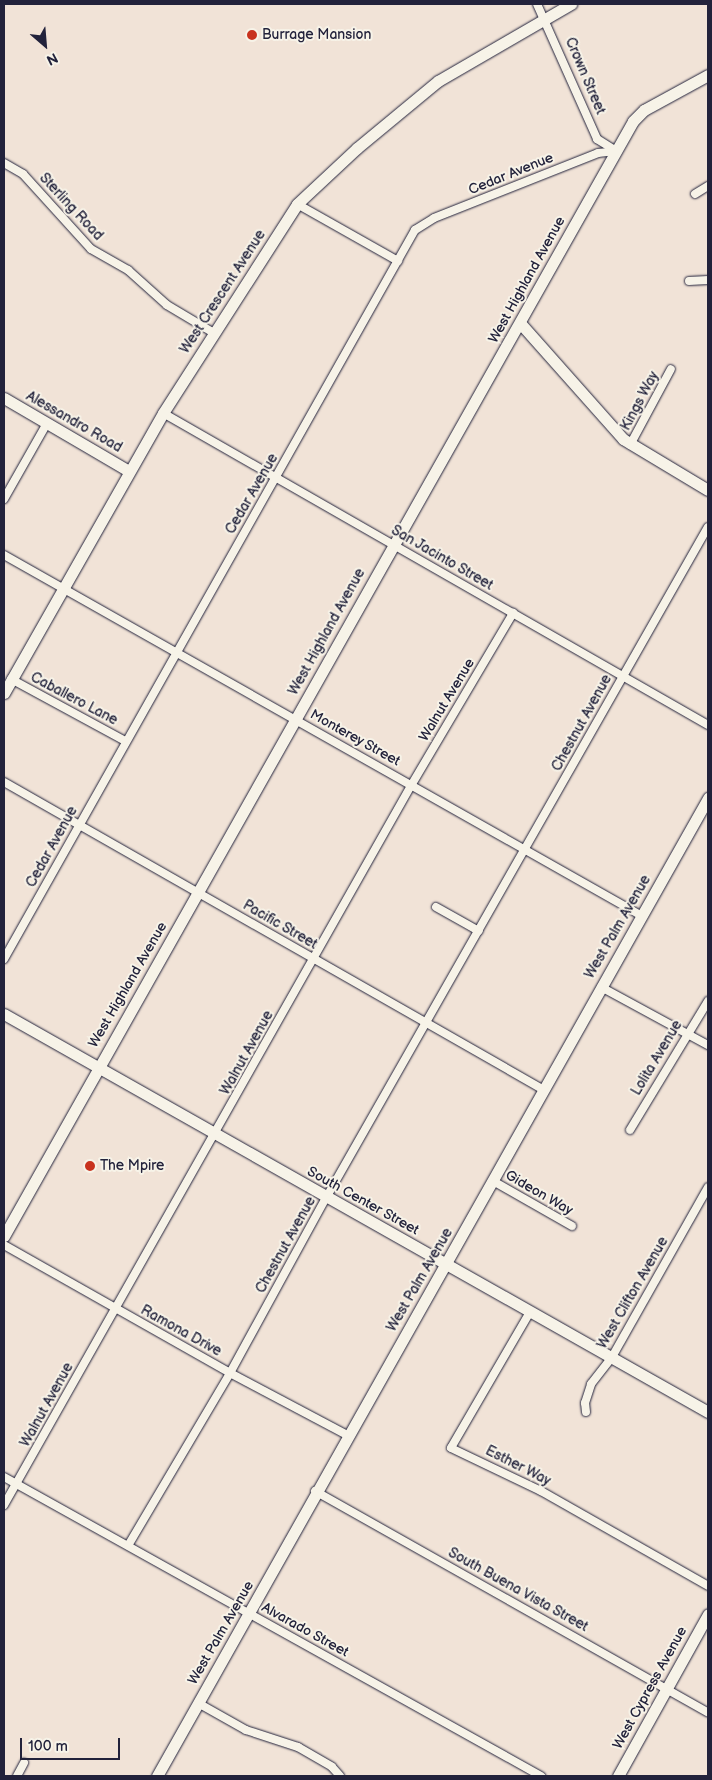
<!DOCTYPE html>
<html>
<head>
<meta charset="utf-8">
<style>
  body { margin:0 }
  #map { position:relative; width:712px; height:1780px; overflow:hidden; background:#f1e3d7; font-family:"Balsamiq Sans",sans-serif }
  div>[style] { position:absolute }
  .roads { filter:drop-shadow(0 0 1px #22223b) drop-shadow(0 0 1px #22223b) }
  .street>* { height:8px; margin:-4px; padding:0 4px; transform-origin:4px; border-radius:4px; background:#f7f3e8 }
  .secondary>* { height:11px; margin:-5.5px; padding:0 5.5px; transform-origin:5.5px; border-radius:5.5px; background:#f7f3e8 }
  .dots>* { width:14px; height:14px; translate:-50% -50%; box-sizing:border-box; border:2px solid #f7f3e8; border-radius:50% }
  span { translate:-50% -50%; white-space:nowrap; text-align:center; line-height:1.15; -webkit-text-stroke:4px #f7f3e8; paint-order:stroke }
  .poi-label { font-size:14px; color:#22223b }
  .left { translate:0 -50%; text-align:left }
  .street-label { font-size:14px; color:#22223b }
  .frame { position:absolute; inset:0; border:5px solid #22223b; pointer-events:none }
  .north { position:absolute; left:20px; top:20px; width:50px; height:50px; -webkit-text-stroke:4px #f7f3e8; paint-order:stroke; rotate:153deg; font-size:14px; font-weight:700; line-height:20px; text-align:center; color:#22223b }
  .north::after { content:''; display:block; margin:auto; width:18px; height:22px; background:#22223b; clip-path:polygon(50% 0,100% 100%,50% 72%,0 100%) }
  .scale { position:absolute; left:20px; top:1738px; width:100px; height:22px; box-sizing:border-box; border:2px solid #22223b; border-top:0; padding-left:6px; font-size:15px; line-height:18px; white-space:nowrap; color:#22223b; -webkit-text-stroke:4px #f7f3e8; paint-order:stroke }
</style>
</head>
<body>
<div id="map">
  <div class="roads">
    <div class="street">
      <div style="left:537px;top:4px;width:148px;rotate:66deg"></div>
      <div style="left:597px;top:139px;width:22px;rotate:32deg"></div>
      <div style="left:4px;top:163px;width:22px;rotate:30deg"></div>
      <div style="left:23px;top:174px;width:101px;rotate:47.8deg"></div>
      <div style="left:91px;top:249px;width:43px;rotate:29.6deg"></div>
      <div style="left:128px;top:270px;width:52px;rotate:41.9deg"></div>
      <div style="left:167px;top:305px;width:55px;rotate:30.8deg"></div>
      <div style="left:695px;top:194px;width:15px;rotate:-32deg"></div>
      <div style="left:297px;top:204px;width:116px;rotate:29.4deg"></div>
      <div style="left:689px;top:281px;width:19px;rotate:-3deg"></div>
      <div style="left:163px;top:413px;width:628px;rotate:29.79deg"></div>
      <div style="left:630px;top:445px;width:86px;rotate:-61.7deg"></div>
      <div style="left:4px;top:499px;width:85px;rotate:-60.4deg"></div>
      <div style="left:4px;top:555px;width:733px;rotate:29.5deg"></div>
      <div style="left:11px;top:679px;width:130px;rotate:28.5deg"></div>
      <div style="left:4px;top:782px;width:622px;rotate:29.7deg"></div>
      <div style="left:436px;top:907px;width:49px;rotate:29.2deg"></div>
      <div style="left:4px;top:959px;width:837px;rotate:-60.59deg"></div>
      <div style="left:415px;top:230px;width:22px;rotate:-32deg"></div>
      <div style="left:434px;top:218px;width:176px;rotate:-21.6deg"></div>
      <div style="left:598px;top:153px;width:18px;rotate:-6deg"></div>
      <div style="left:601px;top:987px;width:122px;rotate:28.5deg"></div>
      <div style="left:630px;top:1130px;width:151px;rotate:-58.8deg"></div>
      <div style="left:493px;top:1181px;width:91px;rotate:29.7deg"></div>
      <div style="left:4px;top:1245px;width:260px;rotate:29.5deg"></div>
      <div style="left:230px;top:1373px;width:132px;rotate:27.9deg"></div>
      <div style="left:530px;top:1312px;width:157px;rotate:120.2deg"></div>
      <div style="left:451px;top:1448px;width:100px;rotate:25.5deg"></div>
      <div style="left:541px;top:1491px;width:192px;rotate:29.6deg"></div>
      <div style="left:586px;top:1412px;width:9px;rotate:-96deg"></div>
      <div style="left:585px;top:1403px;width:20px;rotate:-72deg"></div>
      <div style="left:591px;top:1384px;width:34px;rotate:-52deg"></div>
      <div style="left:612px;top:1357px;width:195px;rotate:-60.5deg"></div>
      <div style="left:4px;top:1477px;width:615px;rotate:29.11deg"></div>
      <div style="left:315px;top:1491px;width:451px;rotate:29.4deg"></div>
      <div style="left:4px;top:1505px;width:828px;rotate:-60.5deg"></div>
      <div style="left:412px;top:784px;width:199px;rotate:-59.4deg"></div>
      <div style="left:129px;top:1544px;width:199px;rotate:-59.4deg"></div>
      <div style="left:230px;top:1373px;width:200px;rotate:-61.3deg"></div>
      <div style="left:326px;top:1198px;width:772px;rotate:-60.35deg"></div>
      <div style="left:198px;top:1703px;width:55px;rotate:29.4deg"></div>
      <div style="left:246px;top:1730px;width:55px;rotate:18.1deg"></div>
      <div style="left:298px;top:1747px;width:39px;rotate:30deg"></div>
      <div style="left:332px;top:1767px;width:12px;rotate:48deg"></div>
      <div style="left:17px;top:1776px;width:15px;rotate:-62deg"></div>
    </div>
    <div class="secondary">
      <div style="left:521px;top:324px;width:154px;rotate:48.4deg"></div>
      <div style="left:623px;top:439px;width:99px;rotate:31deg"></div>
      <div style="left:4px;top:398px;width:145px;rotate:30.3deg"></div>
      <div style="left:4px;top:693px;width:322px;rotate:-60.4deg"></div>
      <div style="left:163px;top:413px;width:248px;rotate:-57.3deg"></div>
      <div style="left:297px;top:204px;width:82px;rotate:-43deg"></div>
      <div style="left:357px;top:148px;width:105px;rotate:-39.6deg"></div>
      <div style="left:438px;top:81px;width:154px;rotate:-30.1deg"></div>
      <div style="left:4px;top:1014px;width:809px;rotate:29.48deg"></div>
      <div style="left:4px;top:1236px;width:1280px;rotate:-60.57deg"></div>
      <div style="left:633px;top:121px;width:16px;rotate:-45deg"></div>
      <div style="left:644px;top:110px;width:73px;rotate:-28.7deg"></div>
      <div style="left:157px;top:1776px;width:1123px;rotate:-60.6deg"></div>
      <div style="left:618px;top:1776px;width:185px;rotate:-60.9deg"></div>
    </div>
  </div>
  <div class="dots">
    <div style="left:252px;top:35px;background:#c8321e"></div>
    <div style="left:90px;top:1166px;background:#c8321e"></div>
  </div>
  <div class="poi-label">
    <span class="left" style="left:262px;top:35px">Burrage Mansion</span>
    <span class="left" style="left:100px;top:1166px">The Mpire</span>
  </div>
  <div class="street-label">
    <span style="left:585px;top:76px;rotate:67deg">Crown Street</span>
    <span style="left:511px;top:174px;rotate:-22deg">Cedar Avenue</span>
    <span style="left:71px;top:207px;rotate:47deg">Sterling Road</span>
    <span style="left:527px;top:280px;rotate:-61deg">West Highland Avenue</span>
    <span style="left:223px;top:292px;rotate:-57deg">West Crescent Avenue</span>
    <span style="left:640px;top:401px;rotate:-62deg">Kings Way</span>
    <span style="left:74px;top:422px;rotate:30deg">Alessandro Road</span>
    <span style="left:252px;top:494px;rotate:-60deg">Cedar Avenue</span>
    <span style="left:442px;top:558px;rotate:30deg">San Jacinto Street</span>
    <span style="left:327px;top:632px;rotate:-61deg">West Highland Avenue</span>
    <span style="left:74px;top:699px;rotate:28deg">Caballero Lane</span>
    <span style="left:447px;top:700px;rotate:-59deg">Walnut Avenue</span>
    <span style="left:582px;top:723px;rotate:-61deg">Chestnut Avenue</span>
    <span style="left:355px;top:738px;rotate:29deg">Monterey Street</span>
    <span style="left:52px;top:847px;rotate:-61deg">Cedar Avenue</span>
    <span style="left:280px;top:925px;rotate:30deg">Pacific Street</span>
    <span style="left:618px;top:927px;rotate:-60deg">West Palm Avenue</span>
    <span style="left:128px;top:985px;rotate:-60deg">West Highland Avenue</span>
    <span style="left:247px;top:1053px;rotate:-61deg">Walnut Avenue</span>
    <span style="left:657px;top:1058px;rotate:-59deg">Lolita Avenue</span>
    <span style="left:539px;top:1193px;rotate:30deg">Gideon Way</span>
    <span style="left:363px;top:1201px;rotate:29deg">South Center Street</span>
    <span style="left:286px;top:1245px;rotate:-61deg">Chestnut Avenue</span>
    <span style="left:420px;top:1280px;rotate:-60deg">West Palm Avenue</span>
    <span style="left:633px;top:1293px;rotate:-60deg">West Clifton Avenue</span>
    <span style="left:181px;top:1331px;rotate:29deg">Ramona Drive</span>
    <span style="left:47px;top:1405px;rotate:-61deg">Walnut Avenue</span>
    <span style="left:518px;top:1466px;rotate:27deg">Esther Way</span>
    <span style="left:518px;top:1590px;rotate:29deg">South Buena Vista Street</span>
    <span style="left:305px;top:1630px;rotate:29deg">Alvarado Street</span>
    <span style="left:221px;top:1633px;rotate:-60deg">West Palm Avenue</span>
    <span style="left:650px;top:1688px;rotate:-61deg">West Cypress Avenue</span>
  </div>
  <div class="frame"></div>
  <div class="north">N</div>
  <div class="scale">100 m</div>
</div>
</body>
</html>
